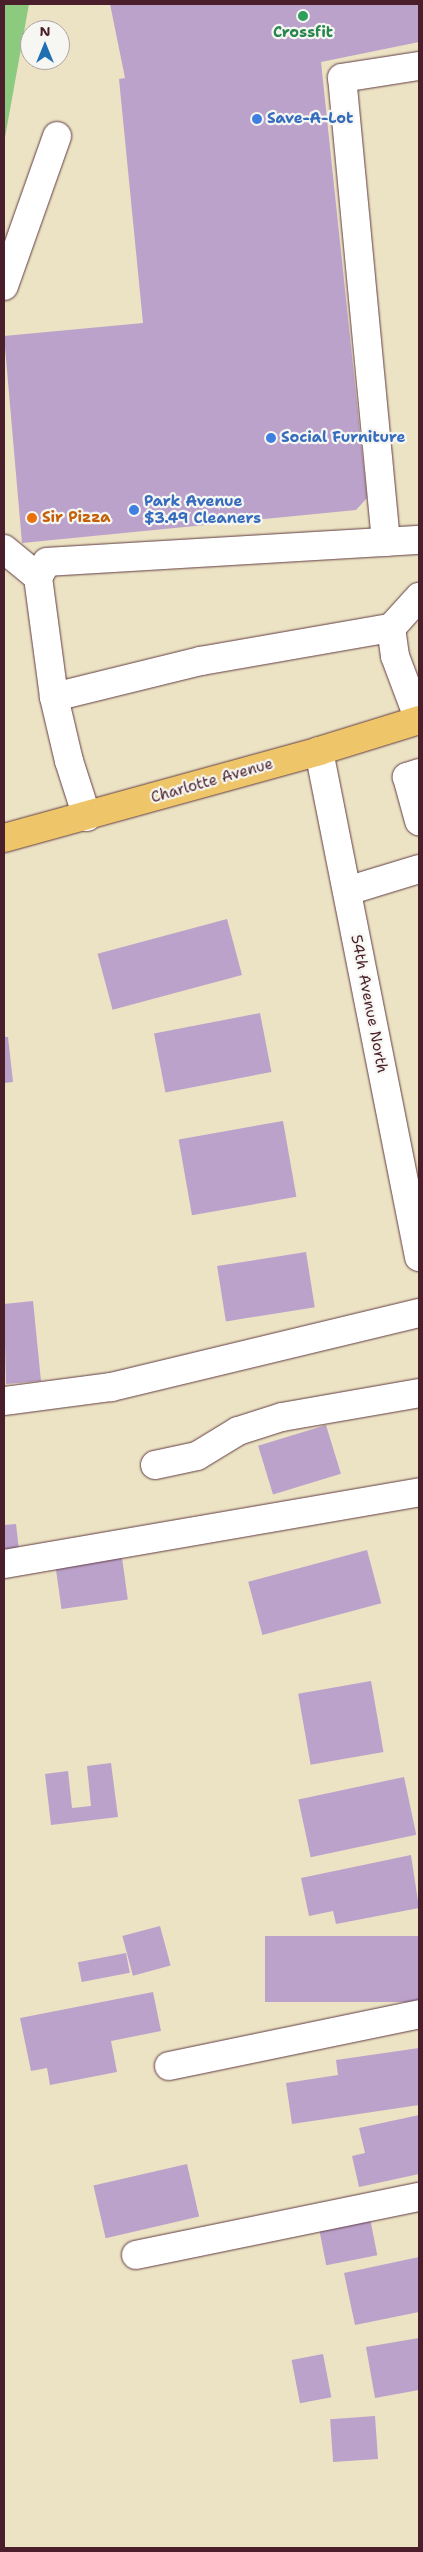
<!DOCTYPE html>
<html>
<head>
<meta charset="utf-8">
<style>
  body { margin:0 }
  #map { position:relative; width:423px; height:2552px; overflow:hidden; background:#ece3c4; font-family:"Shantell Sans",sans-serif }
  div>[style] { position:absolute }
  .green>* { inset:0; background:#8cca80 }
  .building>* { inset:0; background:#bba2cb; transform-origin:0 0 }
  .roads { filter:drop-shadow(0 0 1px #623c42) drop-shadow(0 0 1px #623c42) }
  .minor>* { height:28px; margin:-14px; padding:0 14px; transform-origin:14px; border-radius:14px; background:#fff }
  .major>* { height:28px; margin:-14px; padding:0 14px; transform-origin:14px; border-radius:14px; background:#eec569 }
  .dots>* { width:14px; height:14px; translate:-50% -50%; box-sizing:border-box; border:2px solid #f6f6f2; border-radius:50% }
  span { translate:-50% -50%; white-space:nowrap; text-align:center; line-height:1.15; -webkit-text-stroke:4.5px #f6f6f2; paint-order:stroke }
  .leisure-label { font-size:15px; color:#27864d; font-weight:700 }
  .shop-label { font-size:15px; color:#366cbe; font-weight:700 }
  .left { translate:0 -50%; text-align:left }
  .food-label { font-size:15px; color:#c56008; font-weight:700 }
  .street-label { font-size:15px; color:#4a1f2b }
  .frame { position:absolute; inset:0; border:5px solid #4a1f2b; pointer-events:none }
  .north { position:absolute; left:20px; top:20px; width:50px; height:50px; box-sizing:border-box; background:#f6f6f2; border:1px solid #b1a0a2; border-radius:50%; rotate:0deg; font-size:14px; font-weight:700; line-height:20px; text-align:center; color:#4a1f2b }
  .north::after { content:''; display:block; margin:auto; width:18px; height:22px; background:#1f6fb2; clip-path:polygon(50% 0,100% 100%,50% 72%,0 100%) }
</style>
</head>
<body>
<div id="map">
  <div class="green">
    <div style="clip-path:polygon(4px 4px,29px 4px,4px 143px)"></div>
  </div>
  <div class="building">
    <div style="clip-path:polygon(110px 4px,419px 4px,419px 42px,321px 62px,367px 498px,356px 510px,22px 543px,4px 336px,143px 323px,119px 79px,125px 78px)"></div>
    <div style="left:227px;top:919px;width:58px;height:134px;rotate:75deg"></div>
    <div style="left:260px;top:1013px;width:60px;height:108px;rotate:79deg"></div>
    <div style="clip-path:polygon(4px 1037px,8px 1037px,13px 1082px,4px 1083px)"></div>
    <div style="left:283px;top:1121px;width:77px;height:106px;rotate:80deg"></div>
    <div style="left:306px;top:1252px;width:56px;height:90px;rotate:81deg"></div>
    <div style="clip-path:polygon(33px 1301px,41px 1381px,6px 1384px,4px 1304px)"></div>
    <div style="left:326px;top:1425px;width:51px;height:71px;rotate:73deg"></div>
    <div style="clip-path:polygon(16px 1524px,19px 1550px,4px 1551px,4px 1525px)"></div>
    <div style="left:367px;top:1550px;width:55px;height:123px;rotate:75deg"></div>
    <div style="left:122px;top:1558px;width:42px;height:67px;rotate:82deg"></div>
    <div style="left:371px;top:1681px;width:72px;height:74px;rotate:80deg"></div>
    <div style="clip-path:polygon(111px 1763px,118px 1817px,51px 1825px,45px 1774px,68px 1771px,72px 1808px,91px 1806px,87px 1766px)"></div>
    <div style="left:404px;top:1777px;width:59px;height:108px;rotate:78deg"></div>
    <div style="clip-path:polygon(411px 1855px,419px 1908px,336px 1924px,333px 1911px,309px 1916px,301px 1878px)"></div>
    <div style="left:160px;top:1926px;width:41px;height:39px;rotate:75deg"></div>
    <div style="left:419px;top:1936px;width:66px;height:154px;rotate:90deg"></div>
    <div style="left:126px;top:1953px;width:20px;height:49px;rotate:79deg"></div>
    <div style="clip-path:polygon(153px 1992px,161px 2031px,111px 2041px,117px 2072px,50px 2085px,47px 2068px,31px 2071px,20px 2018px)"></div>
    <div style="clip-path:polygon(419px 2048px,419px 2105px,292px 2124px,286px 2083px,338px 2075px,336px 2060px)"></div>
    <div style="clip-path:polygon(419px 2115px,419px 2174px,359px 2187px,352px 2156px,365px 2153px,359px 2128px)"></div>
    <div style="left:187px;top:2164px;width:54px;height:96px;rotate:77deg"></div>
    <div style="left:370px;top:2218px;width:38px;height:52px;rotate:79deg"></div>
    <div style="clip-path:polygon(419px 2257px,419px 2312px,355px 2325px,344px 2273px)"></div>
    <div style="clip-path:polygon(419px 2338px,419px 2390px,375px 2398px,366px 2347px)"></div>
    <div style="left:323px;top:2354px;width:44px;height:32px;rotate:79deg"></div>
    <div style="left:375px;top:2416px;width:43px;height:45px;rotate:86deg"></div>
  </div>
  <div class="roads">
    <div class="minor">
      <div style="left:4px;top:286px;width:159px;rotate:-70.5deg"></div>
      <div style="left:386px;top:542px;width:466px;rotate:-95.4deg"></div>
      <div style="left:342px;top:78px;width:78px;rotate:-8.9deg"></div>
      <div style="left:4px;top:549px;width:44px;rotate:39.5deg"></div>
      <div style="left:54px;top:697px;width:151px;rotate:-13.8deg"></div>
      <div style="left:201px;top:661px;width:193px;rotate:-9.9deg"></div>
      <div style="left:419px;top:720px;width:68px;rotate:-110.6deg"></div>
      <div style="left:395px;top:656px;width:28px;rotate:-98deg"></div>
      <div style="left:391px;top:628px;width:42px;rotate:-47.9deg"></div>
      <div style="left:319px;top:751px;width:516px;rotate:78.82deg"></div>
      <div style="left:419px;top:773px;width:13px;rotate:162deg"></div>
      <div style="left:407px;top:777px;width:46px;rotate:74.7deg"></div>
      <div style="left:87px;top:817px;width:59px;rotate:-107.8deg"></div>
      <div style="left:69px;top:761px;width:66px;rotate:-103.2deg"></div>
      <div style="left:54px;top:697px;width:121px;rotate:-97.6deg"></div>
      <div style="left:38px;top:577px;width:17px;rotate:-59deg"></div>
      <div style="left:47px;top:562px;width:373px;rotate:-3.4deg"></div>
      <div style="left:347px;top:891px;width:75px;rotate:-17deg"></div>
      <div style="left:4px;top:1401px;width:108px;rotate:-7.5deg"></div>
      <div style="left:111px;top:1387px;width:317px;rotate:-13.5deg"></div>
      <div style="left:155px;top:1465px;width:43px;rotate:-12.1deg"></div>
      <div style="left:197px;top:1456px;width:48px;rotate:-31.4deg"></div>
      <div style="left:238px;top:1431px;width:46px;rotate:-17.7deg"></div>
      <div style="left:282px;top:1417px;width:139px;rotate:-9.9deg"></div>
      <div style="left:4px;top:1564px;width:421px;rotate:-9.8deg"></div>
      <div style="left:169px;top:2066px;width:255px;rotate:-11.7deg"></div>
      <div style="left:136px;top:2255px;width:289px;rotate:-11.6deg"></div>
    </div>
    <div class="major">
      <div style="left:4px;top:838px;width:327px;rotate:-15.4deg"></div>
      <div style="left:319px;top:751px;width:105px;rotate:-17.2deg"></div>
    </div>
  </div>
  <div class="dots">
    <div style="left:303px;top:16px;background:#2e9e5b"></div>
    <div style="left:257px;top:119px;background:#3f7fe0"></div>
    <div style="left:271px;top:438px;background:#3f7fe0"></div>
    <div style="left:134px;top:510px;background:#3f7fe0"></div>
    <div style="left:32px;top:518px;background:#e8710a"></div>
  </div>
  <div class="leisure-label">
    <span style="left:303px;top:33px">Crossfit</span>
  </div>
  <div class="shop-label">
    <span class="left" style="left:267px;top:119px">Save-A-Lot</span>
    <span class="left" style="left:281px;top:438px">Social Furniture</span>
    <span class="left" style="left:144px;top:510px">Park Avenue<br>$3.49 Cleaners</span>
  </div>
  <div class="food-label">
    <span class="left" style="left:42px;top:518px">Sir Pizza</span>
  </div>
  <div class="street-label">
    <span style="left:212px;top:781px;rotate:-16deg">Charlotte Avenue</span>
    <span style="left:369px;top:1004px;rotate:79deg">54th Avenue North</span>
  </div>
  <div class="frame"></div>
  <div class="north">N</div>
</div>
</body>
</html>
